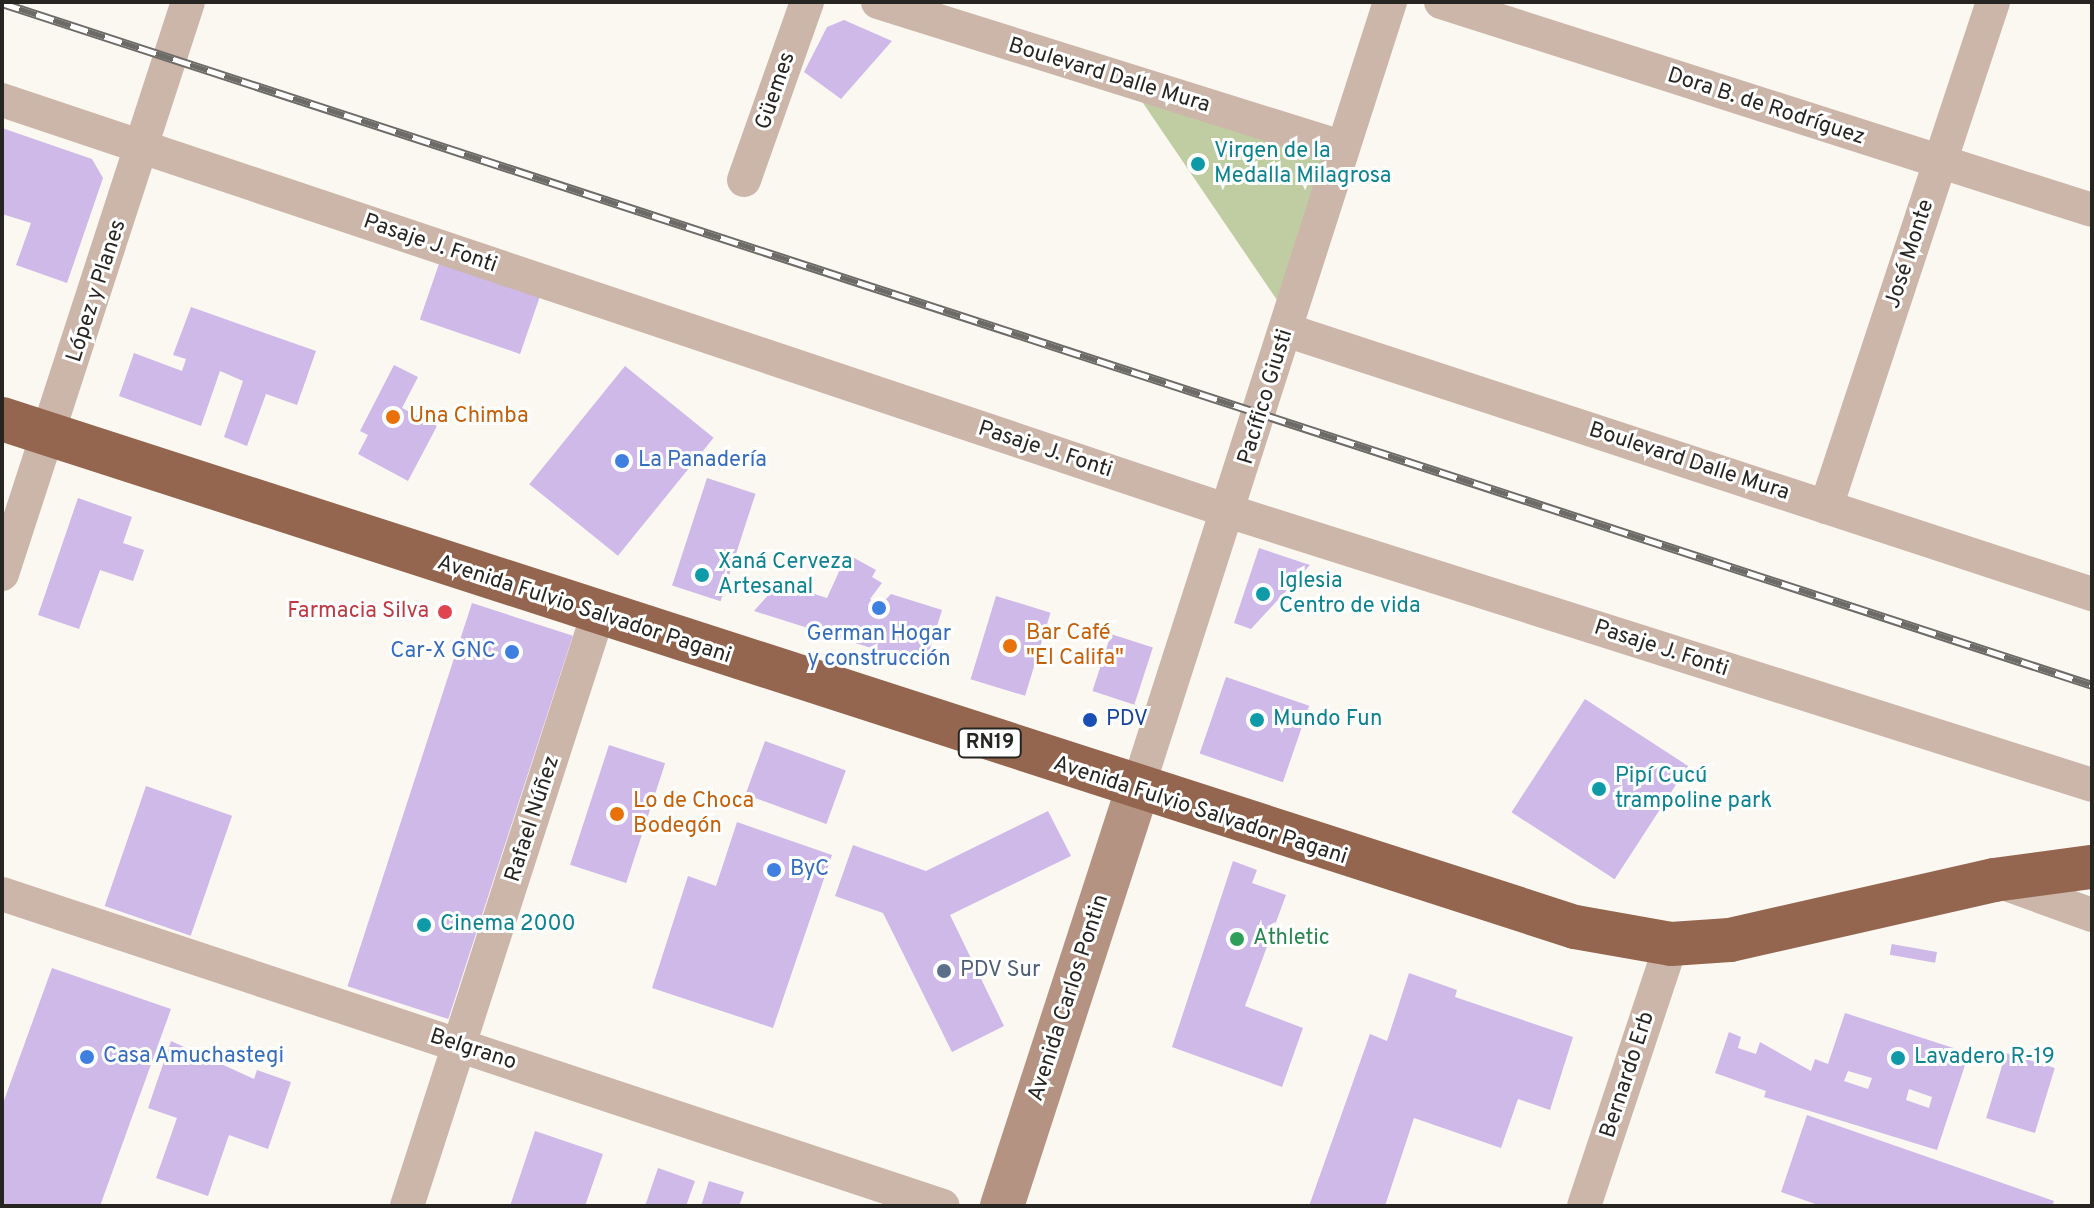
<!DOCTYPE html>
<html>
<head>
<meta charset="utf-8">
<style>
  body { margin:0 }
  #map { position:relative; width:2094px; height:1208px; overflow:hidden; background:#fbf8f2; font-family:Overpass,sans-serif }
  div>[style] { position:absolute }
  .green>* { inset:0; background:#c0cca1 }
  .building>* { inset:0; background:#ceb9e8; transform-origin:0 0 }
  .street>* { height:34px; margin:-17px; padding:0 17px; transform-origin:17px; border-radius:17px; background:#ccb5a9 }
  .secondary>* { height:44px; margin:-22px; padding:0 22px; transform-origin:22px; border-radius:22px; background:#b59382 }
  .highway>* { height:44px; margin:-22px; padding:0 22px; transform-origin:22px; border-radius:22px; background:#95664f }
  .rail>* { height:9px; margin-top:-4.5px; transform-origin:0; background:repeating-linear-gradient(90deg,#fff 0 18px,#6d6b67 0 36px); box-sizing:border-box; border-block:2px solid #6d6b67 }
  .dots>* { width:22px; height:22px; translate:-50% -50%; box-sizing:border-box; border:4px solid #fff; border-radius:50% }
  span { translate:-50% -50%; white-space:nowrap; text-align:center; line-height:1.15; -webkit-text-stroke:6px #fff; paint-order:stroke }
  .shield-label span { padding:2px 6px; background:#fff; border:2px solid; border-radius:6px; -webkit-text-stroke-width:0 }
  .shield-label { font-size:20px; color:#262522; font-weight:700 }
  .street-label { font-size:22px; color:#262522 }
  .culture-label { font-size:22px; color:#0d838f }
  .left { translate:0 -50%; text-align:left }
  .food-label { font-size:22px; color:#c56008 }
  .shop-label { font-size:22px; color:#366cbe }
  .right { translate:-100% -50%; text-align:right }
  .health-label { font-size:22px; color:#be3a42 }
  .transit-label { font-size:22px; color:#164399 }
  .leisure-label { font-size:22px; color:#27864d }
  .service-label { font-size:22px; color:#4e5e75 }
  .frame { position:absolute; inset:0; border:4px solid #262522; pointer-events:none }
</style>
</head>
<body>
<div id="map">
  <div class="green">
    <div style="clip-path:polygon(1133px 89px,1328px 154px,1277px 300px,1143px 103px)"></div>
  </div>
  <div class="building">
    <div style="clip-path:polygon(844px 20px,892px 41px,841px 99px,804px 72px,827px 27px)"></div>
    <div style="clip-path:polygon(2px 128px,92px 159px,103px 178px,67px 283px,16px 265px,31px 223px,2px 214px)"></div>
    <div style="left:441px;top:258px;width:106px;height:65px;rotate:19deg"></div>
    <div style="clip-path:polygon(191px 307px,316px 351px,297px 405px,266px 394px,247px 446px,224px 437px,243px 381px,220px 371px,201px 426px,119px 396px,134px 353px,182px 371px,186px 359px,173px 355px)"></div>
    <div style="clip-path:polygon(394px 365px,418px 377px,402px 408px,437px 426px,408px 481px,358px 454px,368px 435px,360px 431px)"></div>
    <div style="left:625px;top:366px;width:114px;height:152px;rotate:39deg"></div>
    <div style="left:707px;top:478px;width:51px;height:113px;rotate:18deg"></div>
    <div style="clip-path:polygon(78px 498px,132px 517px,123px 543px,144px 550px,133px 581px,100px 570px,79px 629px,38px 615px)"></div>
    <div style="clip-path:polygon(1259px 548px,1310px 565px,1251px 629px,1234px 623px)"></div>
    <div style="clip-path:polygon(847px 554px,876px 570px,872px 577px,882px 583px,870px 599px,880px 605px,891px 594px,942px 610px,925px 665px,754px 611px,779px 583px,827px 598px)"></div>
    <div style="left:996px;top:596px;width:57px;height:87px;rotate:17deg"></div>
    <div style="left:472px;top:603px;width:106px;height:403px;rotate:18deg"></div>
    <div style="left:1111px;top:634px;width:44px;height:60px;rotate:18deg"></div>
    <div style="left:1226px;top:677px;width:88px;height:81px;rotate:19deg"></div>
    <div style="left:1585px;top:699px;width:123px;height:135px;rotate:33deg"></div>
    <div style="left:765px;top:741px;width:86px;height:57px;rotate:20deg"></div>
    <div style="left:609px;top:745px;width:59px;height:126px;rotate:18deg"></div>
    <div style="left:146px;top:786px;width:91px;height:127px;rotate:19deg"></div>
    <div style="clip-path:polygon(1048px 811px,1071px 856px,950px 915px,1004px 1026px,952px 1052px,883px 913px,835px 896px,853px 845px,926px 871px)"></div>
    <div style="clip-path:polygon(737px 822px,832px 855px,773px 1028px,652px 988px,688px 876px,716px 886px)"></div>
    <div style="clip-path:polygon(1233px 861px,1257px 870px,1252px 883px,1286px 895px,1245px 1006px,1303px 1028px,1282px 1087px,1172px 1047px)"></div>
    <div style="left:1937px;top:952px;width:11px;height:46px;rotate:100deg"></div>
    <div style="clip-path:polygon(52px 968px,171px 1009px,100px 1206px,2px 1206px,2px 1106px)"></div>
    <div style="clip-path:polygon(1409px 973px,1457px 990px,1455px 997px,1573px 1037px,1550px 1110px,1518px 1099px,1501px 1148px,1414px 1118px,1385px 1206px,1309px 1206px,1370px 1034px,1387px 1041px)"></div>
    <div style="clip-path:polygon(evenodd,1845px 1013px,1969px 1053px,1937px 1150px,1764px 1097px,1766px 1091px,1715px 1073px,1729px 1032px,1741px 1037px,1738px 1048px,1756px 1054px,1760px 1042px,1811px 1071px,1815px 1059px,1828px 1064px,1845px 1013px,1848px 1071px,1872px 1078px,1868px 1089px,1844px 1081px,1848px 1071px,1845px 1013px,1909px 1089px,1932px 1097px,1929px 1108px,1906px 1100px,1909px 1089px)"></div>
    <div style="clip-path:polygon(171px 1041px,254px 1079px,257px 1070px,291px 1082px,268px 1149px,229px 1135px,208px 1196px,156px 1178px,177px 1118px,148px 1108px)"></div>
    <div style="left:2006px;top:1053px;width:51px;height:68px;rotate:17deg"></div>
    <div style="clip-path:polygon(1807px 1115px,2054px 1201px,2052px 1206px,1821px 1206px,1781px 1192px)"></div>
    <div style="clip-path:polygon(535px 1131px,603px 1154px,585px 1206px,510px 1206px)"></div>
    <div style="clip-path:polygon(658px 1168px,695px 1181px,686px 1206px,645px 1206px)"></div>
    <div style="clip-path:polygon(709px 1181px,744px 1192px,739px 1206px,701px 1206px)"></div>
  </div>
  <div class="street">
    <div style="left:878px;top:2px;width:486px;rotate:17.4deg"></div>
    <div style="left:1441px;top:2px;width:683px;rotate:17.72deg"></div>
    <div style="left:2px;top:100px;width:1296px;rotate:18.53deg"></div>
    <div style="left:1231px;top:512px;width:903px;rotate:17.59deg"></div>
    <div style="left:744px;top:180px;width:189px;rotate:-70.5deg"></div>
    <div style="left:1286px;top:330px;width:848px;rotate:18.14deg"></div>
    <div style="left:1826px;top:507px;width:532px;rotate:-71.7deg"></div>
    <div style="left:2px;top:574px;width:601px;rotate:-71.99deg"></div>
    <div style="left:1137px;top:790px;width:828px;rotate:-72.2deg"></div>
    <div style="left:1998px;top:881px;width:100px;rotate:19.9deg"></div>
    <div style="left:2px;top:894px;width:991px;rotate:18.34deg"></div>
    <div style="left:407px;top:1206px;width:622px;rotate:-72.12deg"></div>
    <div style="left:1584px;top:1206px;width:276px;rotate:-71.6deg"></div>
  </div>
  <div class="secondary">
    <div style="left:1002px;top:1206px;width:437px;rotate:-72deg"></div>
  </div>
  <div class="highway">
    <div style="left:2px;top:419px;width:1653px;rotate:17.9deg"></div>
    <div style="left:1575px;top:927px;width:97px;rotate:10deg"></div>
    <div style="left:1671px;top:944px;width:59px;rotate:-3.9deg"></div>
    <div style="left:1730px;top:940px;width:271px;rotate:-12.8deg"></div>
    <div style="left:1994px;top:880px;width:99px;rotate:-7.6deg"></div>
  </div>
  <div class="rail">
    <div style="left:2px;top:3px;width:2198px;rotate:18.07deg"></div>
  </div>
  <div class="dots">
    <div style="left:1198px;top:164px;background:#0f9aa8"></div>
    <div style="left:393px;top:417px;background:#e8710a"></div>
    <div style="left:622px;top:461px;background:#3f7fe0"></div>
    <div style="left:702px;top:575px;background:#0f9aa8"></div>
    <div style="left:1263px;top:594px;background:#0f9aa8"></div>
    <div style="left:879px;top:608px;background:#3f7fe0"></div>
    <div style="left:445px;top:612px;background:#e0444e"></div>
    <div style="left:1010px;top:646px;background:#e8710a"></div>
    <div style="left:512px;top:652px;background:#3f7fe0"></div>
    <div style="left:1090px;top:720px;background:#1a4fb4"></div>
    <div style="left:1257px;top:720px;background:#0f9aa8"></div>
    <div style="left:1599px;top:789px;background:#0f9aa8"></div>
    <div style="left:617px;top:814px;background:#e8710a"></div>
    <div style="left:774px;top:870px;background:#3f7fe0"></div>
    <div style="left:424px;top:925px;background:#0f9aa8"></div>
    <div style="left:1237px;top:939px;background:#2e9e5b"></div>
    <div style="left:944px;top:971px;background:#5c6f8a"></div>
    <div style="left:87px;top:1057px;background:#3f7fe0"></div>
    <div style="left:1898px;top:1058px;background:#0f9aa8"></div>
  </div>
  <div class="shield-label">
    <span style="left:990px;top:743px">RN19</span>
  </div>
  <div class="street-label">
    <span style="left:1109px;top:76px;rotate:17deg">Boulevard Dalle Mura</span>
    <span style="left:776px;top:91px;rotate:-71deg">Güemes</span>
    <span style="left:1766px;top:107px;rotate:18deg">Dora B. de Rodríguez</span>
    <span style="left:430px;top:244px;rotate:19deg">Pasaje J. Fonti</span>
    <span style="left:1910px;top:254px;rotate:-72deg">José Monte</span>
    <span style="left:97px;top:291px;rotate:-72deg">López y Planes</span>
    <span style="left:1266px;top:397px;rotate:-73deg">Pacífico Giusti</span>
    <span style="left:1045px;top:450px;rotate:18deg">Pasaje J. Fonti</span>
    <span style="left:1689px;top:462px;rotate:18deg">Boulevard Dalle Mura</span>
    <span style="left:584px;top:610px;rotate:18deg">Avenida Fulvio Salvador Pagani</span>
    <span style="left:1661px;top:649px;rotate:18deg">Pasaje J. Fonti</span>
    <span style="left:1200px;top:811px;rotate:18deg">Avenida Fulvio Salvador Pagani</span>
    <span style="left:533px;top:819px;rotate:-72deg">Rafael Núñez</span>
    <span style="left:1069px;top:998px;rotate:-72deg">Avenida Carlos Pontin</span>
    <span style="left:473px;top:1050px;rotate:18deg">Belgrano</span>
    <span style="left:1628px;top:1075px;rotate:-72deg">Bernardo Erb</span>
  </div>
  <div class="culture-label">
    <span class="left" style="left:1214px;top:164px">Virgen de la<br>Medalla Milagrosa</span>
    <span class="left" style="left:718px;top:575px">Xaná Cerveza<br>Artesanal</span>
    <span class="left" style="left:1279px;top:594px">Iglesia<br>Centro de vida</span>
    <span class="left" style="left:1273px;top:720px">Mundo Fun</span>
    <span class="left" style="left:1615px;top:789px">Pipí Cucú<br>trampoline park</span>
    <span class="left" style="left:440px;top:925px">Cinema 2000</span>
    <span class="left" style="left:1914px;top:1058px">Lavadero R-19</span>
  </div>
  <div class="food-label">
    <span class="left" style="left:409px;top:417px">Una Chimba</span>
    <span class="left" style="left:1026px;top:646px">Bar Café<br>"El Califa"</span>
    <span class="left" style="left:633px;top:814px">Lo de Choca<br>Bodegón</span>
  </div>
  <div class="shop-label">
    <span class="left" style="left:638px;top:461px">La Panadería</span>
    <span style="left:879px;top:647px">German Hogar<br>y construcción</span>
    <span class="right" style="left:496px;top:652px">Car-X GNC</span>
    <span class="left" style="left:790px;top:870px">ByC</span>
    <span class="left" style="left:103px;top:1057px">Casa Amuchastegi</span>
  </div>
  <div class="health-label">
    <span class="right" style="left:429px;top:612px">Farmacia Silva</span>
  </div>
  <div class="transit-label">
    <span class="left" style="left:1106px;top:720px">PDV</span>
  </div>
  <div class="leisure-label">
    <span class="left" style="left:1253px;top:939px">Athletic</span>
  </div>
  <div class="service-label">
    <span class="left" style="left:960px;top:971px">PDV Sur</span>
  </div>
  <div class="frame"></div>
</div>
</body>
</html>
